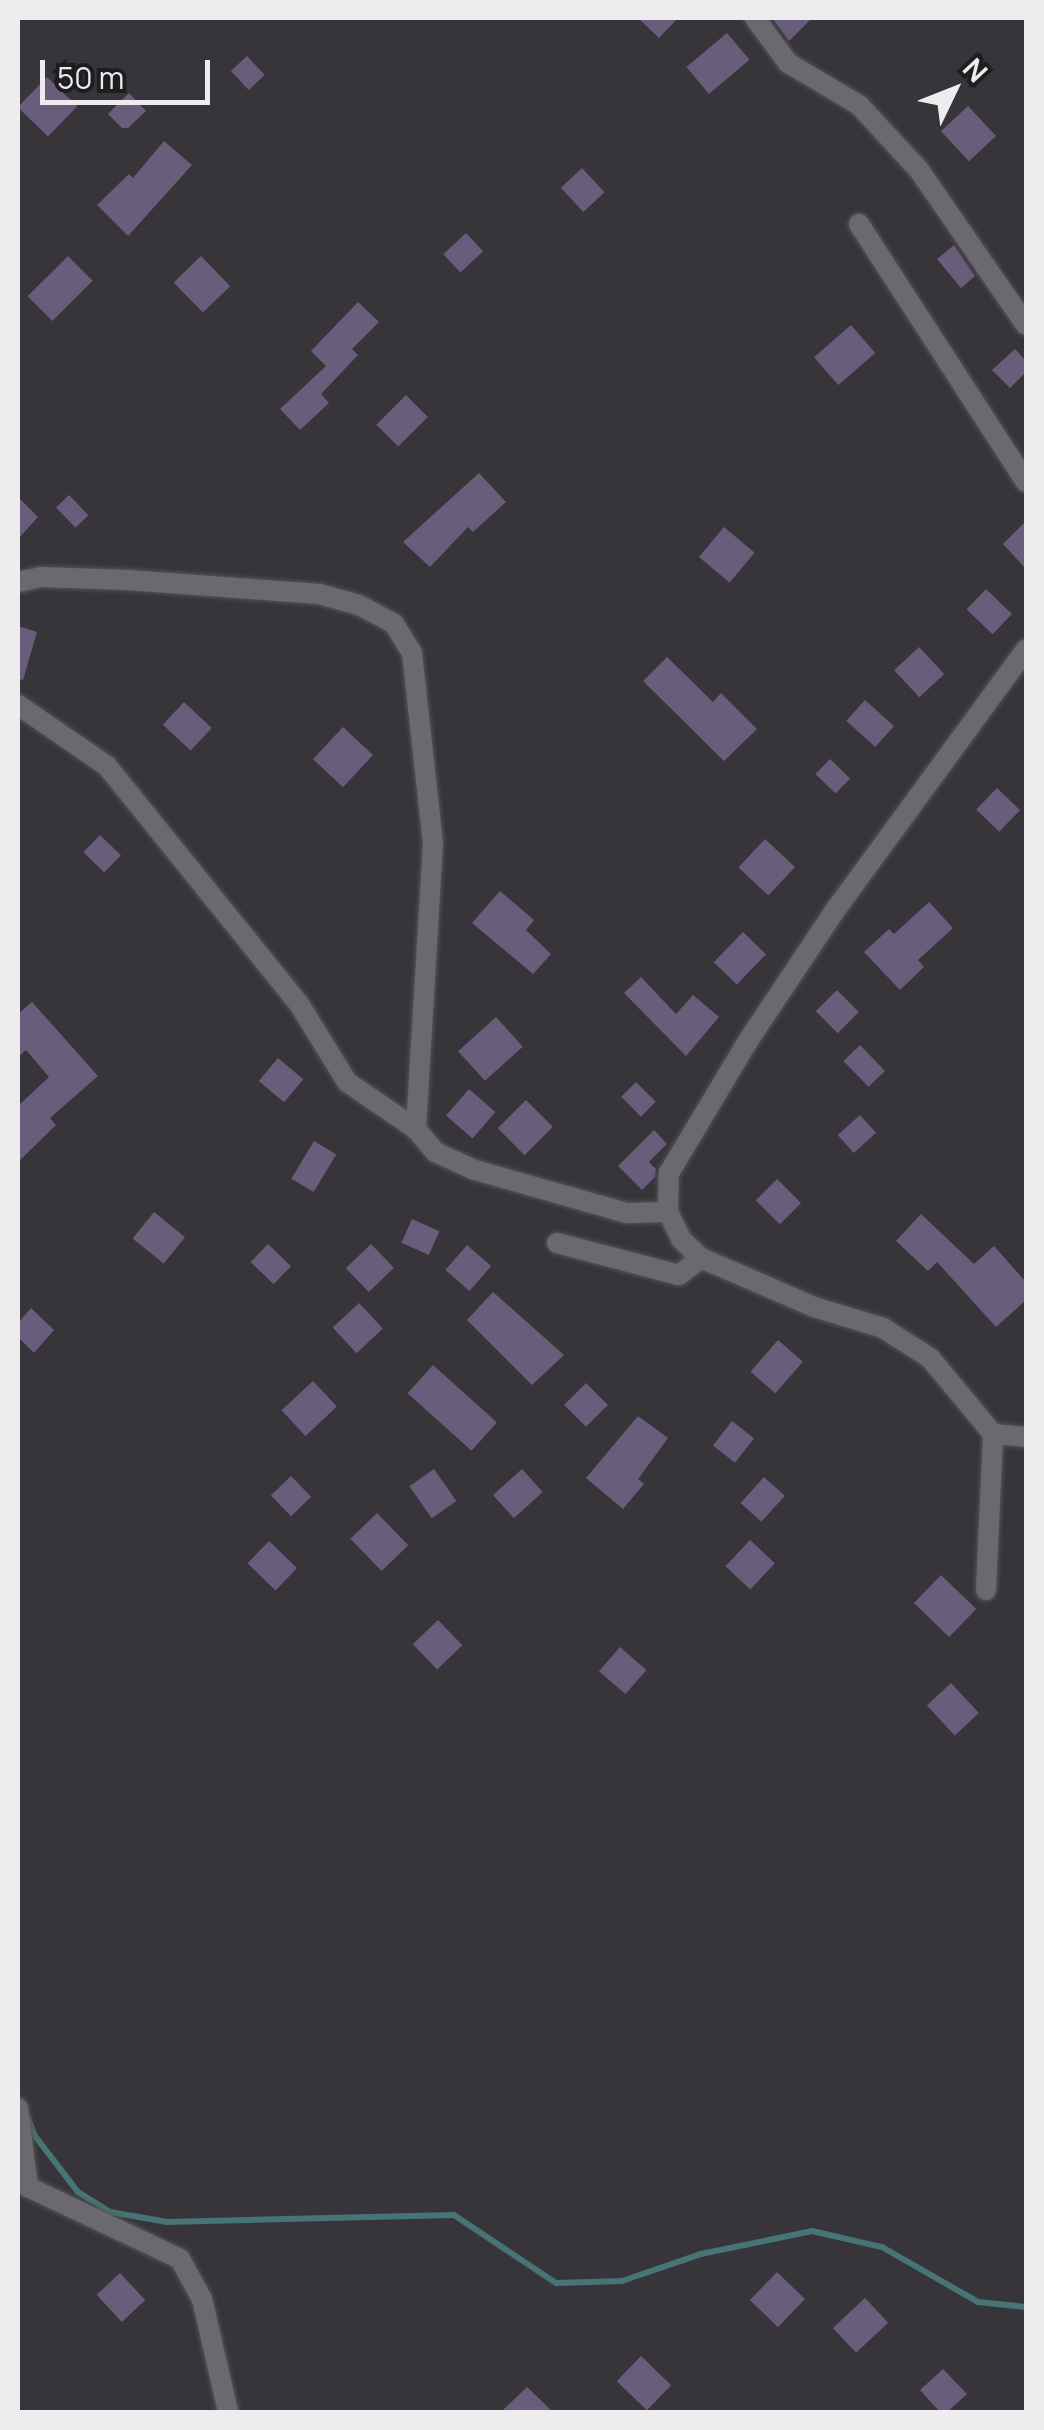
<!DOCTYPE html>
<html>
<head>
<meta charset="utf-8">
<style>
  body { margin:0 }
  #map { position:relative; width:1044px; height:2430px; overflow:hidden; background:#37353a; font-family:Manrope,sans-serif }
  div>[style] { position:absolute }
  .stream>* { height:6px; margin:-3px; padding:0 3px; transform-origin:3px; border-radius:3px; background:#477474 }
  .building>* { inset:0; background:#685d7b; transform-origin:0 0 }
  .roads { filter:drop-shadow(0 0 2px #555357) drop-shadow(0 0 2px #555357) }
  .street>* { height:20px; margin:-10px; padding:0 10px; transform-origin:10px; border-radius:10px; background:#6b696e }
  span { translate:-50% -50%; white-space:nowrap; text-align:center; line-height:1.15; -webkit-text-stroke:8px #1e1d20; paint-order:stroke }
  .frame { position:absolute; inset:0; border:20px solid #edecef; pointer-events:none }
  .north { position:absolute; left:904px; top:40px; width:100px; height:100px; -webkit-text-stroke:8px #1e1d20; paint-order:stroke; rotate:47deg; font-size:28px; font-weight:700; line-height:40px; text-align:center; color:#edecef }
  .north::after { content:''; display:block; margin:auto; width:35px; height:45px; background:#edecef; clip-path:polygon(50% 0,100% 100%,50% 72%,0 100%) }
  .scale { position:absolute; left:40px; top:60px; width:170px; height:45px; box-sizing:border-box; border:5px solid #edecef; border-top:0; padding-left:12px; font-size:30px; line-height:35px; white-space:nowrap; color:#edecef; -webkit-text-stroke:8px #1e1d20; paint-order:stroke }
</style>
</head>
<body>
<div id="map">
  <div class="stream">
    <div style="left:28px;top:2118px;width:19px;rotate:69deg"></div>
    <div style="left:35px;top:2136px;width:71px;rotate:52.5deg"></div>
    <div style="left:78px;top:2192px;width:38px;rotate:32deg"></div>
    <div style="left:110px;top:2212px;width:58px;rotate:10deg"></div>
    <div style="left:167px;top:2222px;width:287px;rotate:-1.4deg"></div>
    <div style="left:454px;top:2215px;width:123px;rotate:33.7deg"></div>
    <div style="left:556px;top:2283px;width:66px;rotate:-1.7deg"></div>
    <div style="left:622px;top:2281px;width:83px;rotate:-18.9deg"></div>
    <div style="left:701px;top:2254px;width:113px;rotate:-11.7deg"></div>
    <div style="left:812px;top:2231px;width:72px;rotate:12.9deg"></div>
    <div style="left:882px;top:2247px;width:111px;rotate:29.8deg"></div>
    <div style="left:978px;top:2302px;width:48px;rotate:5.9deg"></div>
  </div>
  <div class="building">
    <div style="clip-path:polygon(638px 18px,678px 18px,659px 38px)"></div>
    <div style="clip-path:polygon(772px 18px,812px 18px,789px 41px)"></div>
    <div style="left:727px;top:33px;width:35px;height:53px;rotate:50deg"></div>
    <div style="left:247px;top:56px;width:26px;height:22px;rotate:47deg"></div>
    <div style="left:47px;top:77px;width:42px;height:42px;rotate:44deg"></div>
    <div style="clip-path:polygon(129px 93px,146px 111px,128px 128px,122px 128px,108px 114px)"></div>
    <div style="left:968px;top:106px;width:41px;height:37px;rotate:47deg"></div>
    <div style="clip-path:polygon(164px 141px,192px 165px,128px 236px,97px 205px,129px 174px,133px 178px)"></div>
    <div style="left:582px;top:168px;width:33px;height:29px;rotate:47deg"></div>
    <div style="left:466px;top:233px;width:25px;height:31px;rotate:47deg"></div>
    <div style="clip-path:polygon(954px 245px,975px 276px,961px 288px,937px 259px)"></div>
    <div style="left:68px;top:256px;width:35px;height:57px;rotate:45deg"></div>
    <div style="left:201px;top:256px;width:42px;height:38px;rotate:46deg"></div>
    <div style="clip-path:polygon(358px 302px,379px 322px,352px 349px,358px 355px,321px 394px,329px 403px,300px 430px,280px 409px,326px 366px,311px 351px)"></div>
    <div style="left:851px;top:325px;width:37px;height:49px;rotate:49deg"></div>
    <div style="clip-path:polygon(1015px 349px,1026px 361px,1026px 372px,1010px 388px,992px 370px)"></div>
    <div style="left:406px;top:395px;width:31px;height:42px;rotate:45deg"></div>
    <div style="clip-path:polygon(479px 473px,506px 502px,473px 532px,468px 527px,430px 567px,403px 542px)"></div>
    <div style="left:69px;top:495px;width:28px;height:18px;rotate:46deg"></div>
    <div style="clip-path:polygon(18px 497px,38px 517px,18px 539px)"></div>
    <div style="clip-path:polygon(1026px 521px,1026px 569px,1003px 544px)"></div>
    <div style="left:724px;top:527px;width:40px;height:39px;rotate:40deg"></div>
    <div style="left:986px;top:589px;width:36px;height:28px;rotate:44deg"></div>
    <div style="clip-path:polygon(18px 626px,37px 632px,23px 680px,18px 679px)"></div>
    <div style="left:919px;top:647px;width:37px;height:34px;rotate:47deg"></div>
    <div style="clip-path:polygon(667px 657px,713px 702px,721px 693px,757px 729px,724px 761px,643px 681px)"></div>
    <div style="left:865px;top:700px;width:39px;height:28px;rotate:42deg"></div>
    <div style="left:184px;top:702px;width:38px;height:31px;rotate:43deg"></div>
    <div style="left:343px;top:727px;width:41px;height:44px;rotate:43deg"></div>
    <div style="left:830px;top:759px;width:28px;height:21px;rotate:44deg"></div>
    <div style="left:997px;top:788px;width:32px;height:30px;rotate:44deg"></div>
    <div style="left:100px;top:835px;width:29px;height:24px;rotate:44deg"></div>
    <div style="left:765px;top:839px;width:41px;height:39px;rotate:43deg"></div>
    <div style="clip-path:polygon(500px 891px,534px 920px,526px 930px,551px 954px,533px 974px,472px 923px)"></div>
    <div style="clip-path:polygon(929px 902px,953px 928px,918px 960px,924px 967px,900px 990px,864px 952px,889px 929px,894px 934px)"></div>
    <div style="left:743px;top:932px;width:32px;height:42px;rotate:44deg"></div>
    <div style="clip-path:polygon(641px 977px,676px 1014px,693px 995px,719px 1017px,686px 1056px,624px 993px)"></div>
    <div style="left:837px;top:990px;width:31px;height:30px;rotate:45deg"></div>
    <div style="clip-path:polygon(32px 1002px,98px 1076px,50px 1118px,56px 1125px,18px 1162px,18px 1106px,49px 1077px,26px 1050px,18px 1057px,18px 1014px)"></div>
    <div style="left:496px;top:1017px;width:40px;height:51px;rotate:48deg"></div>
    <div style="left:860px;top:1045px;width:36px;height:23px;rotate:46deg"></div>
    <div style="left:278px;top:1058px;width:33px;height:30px;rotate:40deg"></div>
    <div style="left:636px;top:1082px;width:28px;height:21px;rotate:45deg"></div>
    <div style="left:469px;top:1089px;width:35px;height:35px;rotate:41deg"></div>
    <div style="left:526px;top:1100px;width:38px;height:40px;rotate:45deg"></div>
    <div style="left:860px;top:1115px;width:24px;height:30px;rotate:48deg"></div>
    <div style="clip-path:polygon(654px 1130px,667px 1144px,649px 1162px,656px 1169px,655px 1177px,642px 1190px,618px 1166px)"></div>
    <div style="left:314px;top:1141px;width:26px;height:44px;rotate:31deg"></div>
    <div style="left:777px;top:1179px;width:34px;height:30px;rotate:45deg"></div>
    <div style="left:154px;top:1212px;width:40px;height:34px;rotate:39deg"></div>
    <div style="clip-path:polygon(921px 1214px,974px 1264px,994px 1246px,1026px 1282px,1026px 1300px,996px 1327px,937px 1262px,928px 1271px,896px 1241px)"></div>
    <div style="left:412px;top:1219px;width:30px;height:26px;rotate:24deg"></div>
    <div style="left:268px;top:1244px;width:32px;height:25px;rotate:44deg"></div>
    <div style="left:371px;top:1244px;width:33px;height:35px;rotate:46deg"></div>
    <div style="left:467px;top:1245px;width:32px;height:33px;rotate:41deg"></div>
    <div style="clip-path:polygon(493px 1292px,564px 1355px,532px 1385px,467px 1320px)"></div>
    <div style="left:359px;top:1303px;width:35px;height:36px;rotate:47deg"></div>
    <div style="clip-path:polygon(31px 1308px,54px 1330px,34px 1353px,18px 1337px,18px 1323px)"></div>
    <div style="left:778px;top:1340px;width:33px;height:42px;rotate:41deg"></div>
    <div style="left:433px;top:1365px;width:86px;height:38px;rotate:42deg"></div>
    <div style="left:313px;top:1381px;width:35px;height:43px;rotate:47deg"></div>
    <div style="left:586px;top:1383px;width:31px;height:31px;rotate:45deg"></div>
    <div style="clip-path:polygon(638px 1416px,668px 1438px,638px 1479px,644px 1484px,623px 1509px,586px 1478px)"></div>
    <div style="left:732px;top:1421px;width:28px;height:31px;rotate:38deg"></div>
    <div style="left:434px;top:1469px;width:39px;height:30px;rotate:55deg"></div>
    <div style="left:522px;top:1469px;width:31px;height:39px;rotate:48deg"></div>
    <div style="left:291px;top:1476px;width:29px;height:28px;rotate:46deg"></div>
    <div style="left:764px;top:1477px;width:28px;height:35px;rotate:42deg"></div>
    <div style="left:377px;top:1513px;width:45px;height:37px;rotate:46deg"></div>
    <div style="left:750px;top:1540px;width:34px;height:36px;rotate:43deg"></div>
    <div style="left:269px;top:1541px;width:39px;height:31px;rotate:44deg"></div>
    <div style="left:941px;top:1575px;width:49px;height:39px;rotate:44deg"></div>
    <div style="left:438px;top:1620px;width:35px;height:35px;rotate:46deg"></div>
    <div style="left:620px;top:1647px;width:35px;height:32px;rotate:41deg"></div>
    <div style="left:951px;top:1683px;width:41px;height:33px;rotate:47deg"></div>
    <div style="left:777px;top:2272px;width:39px;height:39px;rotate:44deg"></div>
    <div style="left:120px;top:2273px;width:37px;height:32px;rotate:47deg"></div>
    <div style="left:865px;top:2298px;width:34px;height:44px;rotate:47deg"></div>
    <div style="left:641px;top:2356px;width:42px;height:35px;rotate:44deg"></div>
    <div style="clip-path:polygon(943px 2369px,967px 2394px,947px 2412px,940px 2412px,920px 2390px)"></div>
    <div style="clip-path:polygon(527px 2387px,553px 2412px,501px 2412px)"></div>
  </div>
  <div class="roads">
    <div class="street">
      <div style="left:755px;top:18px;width:56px;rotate:53.7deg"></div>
      <div style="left:788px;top:63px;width:82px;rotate:30.6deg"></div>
      <div style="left:859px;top:105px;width:88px;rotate:47.3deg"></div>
      <div style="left:919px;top:170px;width:188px;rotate:55.4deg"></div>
      <div style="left:859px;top:224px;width:307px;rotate:57.1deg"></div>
      <div style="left:18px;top:582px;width:25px;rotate:-12deg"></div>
      <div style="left:42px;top:577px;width:86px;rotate:2deg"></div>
      <div style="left:128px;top:580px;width:192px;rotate:4.2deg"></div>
      <div style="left:319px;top:594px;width:41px;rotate:15.4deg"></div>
      <div style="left:359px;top:605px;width:40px;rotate:28deg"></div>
      <div style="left:394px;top:624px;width:34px;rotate:58deg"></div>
      <div style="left:412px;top:653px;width:191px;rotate:83.7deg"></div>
      <div style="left:433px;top:843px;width:287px;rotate:93.4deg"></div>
      <div style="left:416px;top:1129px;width:30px;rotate:50deg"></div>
      <div style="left:435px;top:1152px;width:44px;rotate:24.2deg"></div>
      <div style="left:475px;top:1170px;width:158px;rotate:15.8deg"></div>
      <div style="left:627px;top:1213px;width:41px;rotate:-1.4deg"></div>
      <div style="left:668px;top:1212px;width:39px;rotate:-89deg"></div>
      <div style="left:669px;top:1173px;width:154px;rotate:-59.1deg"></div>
      <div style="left:748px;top:1041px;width:159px;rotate:-56.3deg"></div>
      <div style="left:836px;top:909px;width:322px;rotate:-53.8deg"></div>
      <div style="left:18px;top:705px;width:108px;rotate:34.4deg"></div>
      <div style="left:107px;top:766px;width:306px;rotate:51.1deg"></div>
      <div style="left:299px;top:1004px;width:92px;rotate:58.4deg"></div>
      <div style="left:347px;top:1082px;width:83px;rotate:34.3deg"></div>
      <div style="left:668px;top:1212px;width:30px;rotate:64deg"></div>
      <div style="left:681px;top:1239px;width:28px;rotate:44deg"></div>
      <div style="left:701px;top:1258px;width:123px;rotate:23.4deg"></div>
      <div style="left:814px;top:1307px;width:72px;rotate:16.9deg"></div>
      <div style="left:883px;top:1328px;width:56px;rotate:32.6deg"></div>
      <div style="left:930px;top:1358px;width:99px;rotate:50.3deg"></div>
      <div style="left:993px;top:1434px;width:33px;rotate:5deg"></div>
      <div style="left:557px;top:1243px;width:126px;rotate:14.7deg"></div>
      <div style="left:679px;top:1275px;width:28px;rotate:-38deg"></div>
      <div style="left:986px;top:1590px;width:156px;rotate:-87.4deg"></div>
      <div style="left:18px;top:2108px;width:80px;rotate:82.8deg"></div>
      <div style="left:28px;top:2187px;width:168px;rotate:25.3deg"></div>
      <div style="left:180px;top:2259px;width:46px;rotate:61.2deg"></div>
      <div style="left:202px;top:2299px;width:116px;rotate:77deg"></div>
    </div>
  </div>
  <div class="frame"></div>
  <div class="north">N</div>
  <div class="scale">50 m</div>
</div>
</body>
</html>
